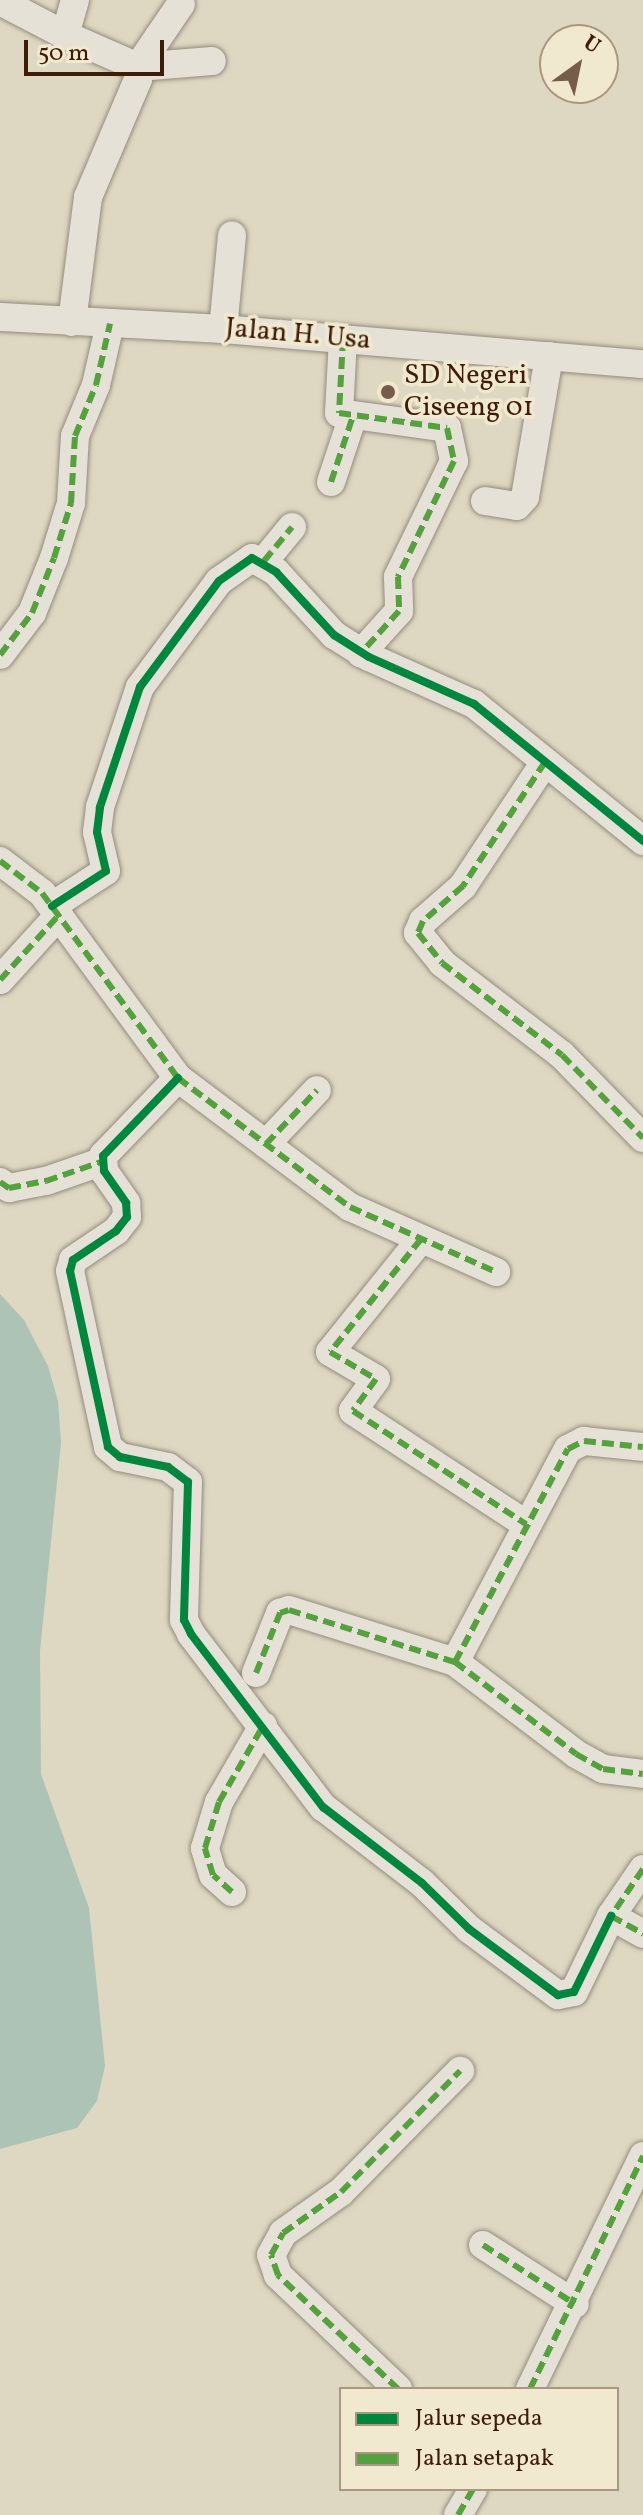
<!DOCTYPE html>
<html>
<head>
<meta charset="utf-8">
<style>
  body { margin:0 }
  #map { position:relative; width:643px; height:2515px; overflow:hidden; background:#ded7c1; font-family:Vollkorn,serif }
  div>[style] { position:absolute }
  .water>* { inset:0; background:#adc3b5 }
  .roads { filter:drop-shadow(0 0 2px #948c7d) drop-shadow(0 0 2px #948c7d) }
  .minor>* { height:28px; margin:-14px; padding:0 14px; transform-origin:14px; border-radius:14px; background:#e5e1d6 }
  .quiet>* { height:6px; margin-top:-3px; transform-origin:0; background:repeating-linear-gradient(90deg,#54a13e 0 12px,transparent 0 18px) }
  .cycleway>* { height:8px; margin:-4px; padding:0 4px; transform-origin:4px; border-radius:4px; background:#00873e }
  .dots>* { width:22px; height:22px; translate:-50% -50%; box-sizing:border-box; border:4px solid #f1e9cf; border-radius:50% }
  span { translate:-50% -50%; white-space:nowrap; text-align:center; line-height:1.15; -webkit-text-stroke:7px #f1e9cf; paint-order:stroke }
  .street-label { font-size:28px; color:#3d1c0a }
  .poi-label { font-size:28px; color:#3d1c0a }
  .left { translate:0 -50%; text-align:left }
  .legend { position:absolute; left:339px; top:2387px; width:280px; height:104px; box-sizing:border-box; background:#f1e9cf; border:2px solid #a99780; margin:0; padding:10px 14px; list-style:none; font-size:24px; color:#3d1c0a }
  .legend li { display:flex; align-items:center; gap:16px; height:40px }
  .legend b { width:40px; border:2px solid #a99780 }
  .north { position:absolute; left:539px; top:24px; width:80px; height:80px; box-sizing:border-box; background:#f1e9cf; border:2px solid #a99780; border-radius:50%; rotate:33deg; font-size:22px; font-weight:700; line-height:32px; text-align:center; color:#3d1c0a }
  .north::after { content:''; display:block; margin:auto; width:28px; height:36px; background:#755d4a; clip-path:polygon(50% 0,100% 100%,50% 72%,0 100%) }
  .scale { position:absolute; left:24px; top:40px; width:140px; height:36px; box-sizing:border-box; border:4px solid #3d1c0a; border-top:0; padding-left:10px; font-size:24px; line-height:28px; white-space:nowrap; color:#3d1c0a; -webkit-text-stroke:6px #f1e9cf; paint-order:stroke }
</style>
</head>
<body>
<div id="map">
  <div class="water">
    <div style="clip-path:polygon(0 1294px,24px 1320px,48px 1366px,58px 1401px,61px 1443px,40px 1651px,41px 1774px,89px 1908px,105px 2066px,97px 2101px,77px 2128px,0 2149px)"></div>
  </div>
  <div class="roads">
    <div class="minor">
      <div style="left:0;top:1px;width:73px;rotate:27.6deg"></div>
      <div style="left:138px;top:67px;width:76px;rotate:-55.7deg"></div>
      <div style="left:138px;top:67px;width:74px;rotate:-4.6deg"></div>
      <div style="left:0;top:317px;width:223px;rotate:3.1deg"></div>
      <div style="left:223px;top:329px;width:421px;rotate:4.8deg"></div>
      <div style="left:72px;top:322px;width:126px;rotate:-82.7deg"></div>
      <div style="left:88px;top:197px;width:128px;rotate:-67deg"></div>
      <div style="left:138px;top:79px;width:12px;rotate:-90deg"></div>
      <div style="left:138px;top:67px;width:80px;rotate:-156.3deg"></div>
      <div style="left:65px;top:35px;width:36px;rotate:-74deg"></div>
      <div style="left:223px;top:329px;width:94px;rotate:-84.5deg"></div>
      <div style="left:343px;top:339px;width:74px;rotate:93.1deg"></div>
      <div style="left:339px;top:413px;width:109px;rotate:7.9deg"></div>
      <div style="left:447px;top:428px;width:34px;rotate:78deg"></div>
      <div style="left:454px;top:461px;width:129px;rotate:115.8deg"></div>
      <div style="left:398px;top:577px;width:34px;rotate:88deg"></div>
      <div style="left:399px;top:611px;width:57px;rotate:132.1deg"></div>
      <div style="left:331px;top:482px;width:70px;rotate:-71.6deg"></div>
      <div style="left:485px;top:501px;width:32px;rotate:9deg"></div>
      <div style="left:517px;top:506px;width:12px;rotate:-48deg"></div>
      <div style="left:525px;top:497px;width:143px;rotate:-80.3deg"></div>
      <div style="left:264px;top:561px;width:44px;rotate:-50.5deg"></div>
      <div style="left:0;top:655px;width:53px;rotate:-52.7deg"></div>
      <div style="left:32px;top:613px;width:59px;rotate:-68.2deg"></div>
      <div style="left:54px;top:558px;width:58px;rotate:-72.8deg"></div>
      <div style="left:71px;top:503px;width:67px;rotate:-86.6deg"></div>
      <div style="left:75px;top:436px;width:55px;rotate:-67.6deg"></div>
      <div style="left:96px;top:385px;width:63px;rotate:-77.1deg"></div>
      <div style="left:545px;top:762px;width:149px;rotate:123.5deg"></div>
      <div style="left:463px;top:886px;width:53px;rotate:138.8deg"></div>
      <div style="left:423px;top:921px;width:13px;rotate:113deg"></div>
      <div style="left:418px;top:933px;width:38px;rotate:51deg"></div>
      <div style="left:442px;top:963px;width:151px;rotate:37.5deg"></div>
      <div style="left:562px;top:1055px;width:116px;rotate:45.7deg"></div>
      <div style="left:0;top:861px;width:53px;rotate:37.3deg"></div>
      <div style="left:42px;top:893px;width:230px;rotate:53.7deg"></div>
      <div style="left:178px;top:1078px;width:215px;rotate:36.9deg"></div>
      <div style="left:350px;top:1207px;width:160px;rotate:24deg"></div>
      <div style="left:52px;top:906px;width:64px;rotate:-32.9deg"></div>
      <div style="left:106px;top:871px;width:40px;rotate:-103deg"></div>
      <div style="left:97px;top:832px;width:25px;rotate:-83deg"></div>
      <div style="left:100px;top:807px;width:126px;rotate:-71.6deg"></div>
      <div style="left:140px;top:687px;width:132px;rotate:-53.3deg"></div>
      <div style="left:219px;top:581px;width:40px;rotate:-34.9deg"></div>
      <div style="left:252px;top:558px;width:28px;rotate:30deg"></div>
      <div style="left:276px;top:572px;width:86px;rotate:47.4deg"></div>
      <div style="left:334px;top:635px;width:41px;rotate:32.2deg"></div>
      <div style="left:369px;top:657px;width:115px;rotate:24.1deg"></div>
      <div style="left:474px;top:704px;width:218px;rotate:39deg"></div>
      <div style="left:0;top:980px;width:88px;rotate:-47.8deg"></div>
      <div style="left:178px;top:1078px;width:108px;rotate:133.9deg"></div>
      <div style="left:103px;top:1156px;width:15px;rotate:86deg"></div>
      <div style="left:104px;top:1171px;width:39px;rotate:55deg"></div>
      <div style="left:126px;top:1203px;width:14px;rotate:86deg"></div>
      <div style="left:127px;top:1217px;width:18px;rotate:128deg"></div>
      <div style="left:116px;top:1231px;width:52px;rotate:146deg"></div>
      <div style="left:73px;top:1260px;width:11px;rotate:105deg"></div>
      <div style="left:70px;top:1271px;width:180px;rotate:77.8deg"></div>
      <div style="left:108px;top:1447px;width:16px;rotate:40deg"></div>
      <div style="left:120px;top:1457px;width:49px;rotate:11.8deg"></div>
      <div style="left:168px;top:1467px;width:25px;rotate:37deg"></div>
      <div style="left:188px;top:1482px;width:138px;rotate:91.7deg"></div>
      <div style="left:184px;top:1620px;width:16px;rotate:63deg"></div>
      <div style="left:191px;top:1634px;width:218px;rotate:52.7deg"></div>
      <div style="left:323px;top:1807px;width:125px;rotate:37.5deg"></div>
      <div style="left:422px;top:1883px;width:66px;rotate:44.4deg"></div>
      <div style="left:469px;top:1929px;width:111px;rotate:36.6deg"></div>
      <div style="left:558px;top:1995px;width:16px;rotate:-11deg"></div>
      <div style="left:574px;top:1992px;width:85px;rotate:-64deg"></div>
      <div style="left:266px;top:1144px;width:74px;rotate:-46.6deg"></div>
      <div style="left:0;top:1182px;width:11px;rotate:34deg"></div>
      <div style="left:9px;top:1188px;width:38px;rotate:-11deg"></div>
      <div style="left:46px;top:1181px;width:58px;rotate:-19.1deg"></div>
      <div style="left:421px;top:1239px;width:145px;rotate:128.8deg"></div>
      <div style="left:330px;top:1352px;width:53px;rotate:30.4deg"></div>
      <div style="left:376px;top:1379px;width:39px;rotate:126deg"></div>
      <div style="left:353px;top:1411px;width:207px;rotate:33.2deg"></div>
      <div style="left:455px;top:1662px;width:241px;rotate:-62.1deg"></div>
      <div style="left:568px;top:1449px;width:18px;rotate:-27deg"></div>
      <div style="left:584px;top:1441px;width:59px;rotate:5.8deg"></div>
      <div style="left:256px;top:1673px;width:65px;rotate:-68.2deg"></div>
      <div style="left:280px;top:1613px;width:9px;rotate:-18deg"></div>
      <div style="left:289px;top:1610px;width:174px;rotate:17.4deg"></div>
      <div style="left:455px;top:1662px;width:152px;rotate:37.2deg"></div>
      <div style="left:576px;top:1754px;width:31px;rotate:29deg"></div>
      <div style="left:603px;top:1769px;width:40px;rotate:7.1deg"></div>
      <div style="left:643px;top:1869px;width:57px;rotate:124.2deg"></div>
      <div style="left:611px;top:1916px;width:37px;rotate:29deg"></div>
      <div style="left:232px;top:1892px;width:25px;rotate:-138deg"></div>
      <div style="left:213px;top:1875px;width:28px;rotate:-107deg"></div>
      <div style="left:205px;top:1848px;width:48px;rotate:-73.1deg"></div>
      <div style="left:219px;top:1802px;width:88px;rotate:-59.9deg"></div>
      <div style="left:483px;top:2245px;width:109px;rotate:32.7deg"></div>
      <div style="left:398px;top:2389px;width:166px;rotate:-136.5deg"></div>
      <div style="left:278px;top:2275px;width:21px;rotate:-109deg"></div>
      <div style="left:271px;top:2255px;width:25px;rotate:-61deg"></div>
      <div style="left:283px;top:2233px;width:71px;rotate:-35.3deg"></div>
      <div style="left:341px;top:2192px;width:170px;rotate:-45.5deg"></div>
      <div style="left:530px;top:2389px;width:259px;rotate:-64.1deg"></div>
      <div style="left:458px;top:2515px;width:30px;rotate:-60deg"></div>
    </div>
  </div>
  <div class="quiet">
    <div style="left:343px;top:339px;width:74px;rotate:93.1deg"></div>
    <div style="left:339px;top:413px;width:109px;rotate:7.9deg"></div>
    <div style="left:447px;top:428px;width:34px;rotate:78deg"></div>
    <div style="left:454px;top:461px;width:129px;rotate:115.8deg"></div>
    <div style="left:398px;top:577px;width:34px;rotate:88deg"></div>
    <div style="left:399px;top:611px;width:57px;rotate:132.1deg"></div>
    <div style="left:331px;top:482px;width:70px;rotate:-71.6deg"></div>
    <div style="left:264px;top:561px;width:44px;rotate:-50.5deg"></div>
    <div style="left:0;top:655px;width:53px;rotate:-52.7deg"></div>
    <div style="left:32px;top:613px;width:59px;rotate:-68.2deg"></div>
    <div style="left:54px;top:558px;width:58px;rotate:-72.8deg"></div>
    <div style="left:71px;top:503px;width:67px;rotate:-86.6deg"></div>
    <div style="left:75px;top:436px;width:55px;rotate:-67.6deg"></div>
    <div style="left:96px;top:385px;width:63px;rotate:-77.1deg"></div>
    <div style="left:545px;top:762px;width:149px;rotate:123.5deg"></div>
    <div style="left:463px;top:886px;width:53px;rotate:138.8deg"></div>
    <div style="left:423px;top:921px;width:13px;rotate:113deg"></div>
    <div style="left:418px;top:933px;width:38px;rotate:51deg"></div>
    <div style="left:442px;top:963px;width:151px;rotate:37.5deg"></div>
    <div style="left:562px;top:1055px;width:116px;rotate:45.7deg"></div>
    <div style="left:0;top:861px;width:53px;rotate:37.3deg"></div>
    <div style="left:42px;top:893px;width:230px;rotate:53.7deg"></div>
    <div style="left:178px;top:1078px;width:215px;rotate:36.9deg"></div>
    <div style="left:350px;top:1207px;width:160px;rotate:24deg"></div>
    <div style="left:0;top:980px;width:88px;rotate:-47.8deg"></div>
    <div style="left:266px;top:1144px;width:74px;rotate:-46.6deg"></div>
    <div style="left:0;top:1182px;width:11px;rotate:34deg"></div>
    <div style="left:9px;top:1188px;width:38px;rotate:-11deg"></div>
    <div style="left:46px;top:1181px;width:58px;rotate:-19.1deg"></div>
    <div style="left:421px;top:1239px;width:145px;rotate:128.8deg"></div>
    <div style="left:330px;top:1352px;width:53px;rotate:30.4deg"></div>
    <div style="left:376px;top:1379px;width:39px;rotate:126deg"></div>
    <div style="left:353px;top:1411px;width:207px;rotate:33.2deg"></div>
    <div style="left:455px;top:1662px;width:241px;rotate:-62.1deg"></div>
    <div style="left:568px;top:1449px;width:18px;rotate:-27deg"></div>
    <div style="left:584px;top:1441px;width:59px;rotate:5.8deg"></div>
    <div style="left:256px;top:1673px;width:65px;rotate:-68.2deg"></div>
    <div style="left:280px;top:1613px;width:9px;rotate:-18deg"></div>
    <div style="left:289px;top:1610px;width:174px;rotate:17.4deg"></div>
    <div style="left:455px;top:1662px;width:152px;rotate:37.2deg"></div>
    <div style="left:576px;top:1754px;width:31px;rotate:29deg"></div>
    <div style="left:603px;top:1769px;width:40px;rotate:7.1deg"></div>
    <div style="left:643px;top:1869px;width:57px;rotate:124.2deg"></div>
    <div style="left:611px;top:1916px;width:37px;rotate:29deg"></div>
    <div style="left:232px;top:1892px;width:25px;rotate:-138deg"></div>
    <div style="left:213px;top:1875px;width:28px;rotate:-107deg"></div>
    <div style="left:205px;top:1848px;width:48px;rotate:-73.1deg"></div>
    <div style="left:219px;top:1802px;width:88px;rotate:-59.9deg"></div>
    <div style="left:483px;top:2245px;width:109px;rotate:32.7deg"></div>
    <div style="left:398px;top:2389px;width:166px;rotate:-136.5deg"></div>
    <div style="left:278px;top:2275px;width:21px;rotate:-109deg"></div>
    <div style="left:271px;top:2255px;width:25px;rotate:-61deg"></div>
    <div style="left:283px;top:2233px;width:71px;rotate:-35.3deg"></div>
    <div style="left:341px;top:2192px;width:170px;rotate:-45.5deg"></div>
    <div style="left:530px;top:2389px;width:259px;rotate:-64.1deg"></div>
    <div style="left:458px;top:2515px;width:30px;rotate:-60deg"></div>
  </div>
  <div class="cycleway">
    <div style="left:52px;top:906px;width:64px;rotate:-32.9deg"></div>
    <div style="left:106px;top:871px;width:40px;rotate:-103deg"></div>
    <div style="left:97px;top:832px;width:25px;rotate:-83deg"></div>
    <div style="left:100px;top:807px;width:126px;rotate:-71.6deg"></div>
    <div style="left:140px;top:687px;width:132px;rotate:-53.3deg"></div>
    <div style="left:219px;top:581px;width:40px;rotate:-34.9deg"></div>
    <div style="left:252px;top:558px;width:28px;rotate:30deg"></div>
    <div style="left:276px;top:572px;width:86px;rotate:47.4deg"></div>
    <div style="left:334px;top:635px;width:41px;rotate:32.2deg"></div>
    <div style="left:369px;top:657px;width:115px;rotate:24.1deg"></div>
    <div style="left:474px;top:704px;width:218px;rotate:39deg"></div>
    <div style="left:178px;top:1078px;width:108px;rotate:133.9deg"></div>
    <div style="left:103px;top:1156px;width:15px;rotate:86deg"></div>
    <div style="left:104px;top:1171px;width:39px;rotate:55deg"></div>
    <div style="left:126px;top:1203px;width:14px;rotate:86deg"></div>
    <div style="left:127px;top:1217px;width:18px;rotate:128deg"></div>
    <div style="left:116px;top:1231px;width:52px;rotate:146deg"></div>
    <div style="left:73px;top:1260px;width:11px;rotate:105deg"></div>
    <div style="left:70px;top:1271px;width:180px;rotate:77.8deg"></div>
    <div style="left:108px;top:1447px;width:16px;rotate:40deg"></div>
    <div style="left:120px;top:1457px;width:49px;rotate:11.8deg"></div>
    <div style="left:168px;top:1467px;width:25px;rotate:37deg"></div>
    <div style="left:188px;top:1482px;width:138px;rotate:91.7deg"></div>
    <div style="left:184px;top:1620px;width:16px;rotate:63deg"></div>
    <div style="left:191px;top:1634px;width:218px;rotate:52.7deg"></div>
    <div style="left:323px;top:1807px;width:125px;rotate:37.5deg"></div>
    <div style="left:422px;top:1883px;width:66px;rotate:44.4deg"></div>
    <div style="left:469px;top:1929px;width:111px;rotate:36.6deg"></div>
    <div style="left:558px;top:1995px;width:16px;rotate:-11deg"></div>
    <div style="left:574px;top:1992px;width:85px;rotate:-64deg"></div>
  </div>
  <div class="dots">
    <div style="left:388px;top:392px;background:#755d4a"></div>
  </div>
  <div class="street-label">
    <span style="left:298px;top:335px;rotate:5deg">Jalan H. Usa</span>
  </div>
  <div class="poi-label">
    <span class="left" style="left:404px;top:392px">SD Negeri<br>Ciseeng 01</span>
  </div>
  <ul class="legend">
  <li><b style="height:10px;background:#00873e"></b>Jalur sepeda</li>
  <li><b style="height:10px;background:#54a13e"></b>Jalan setapak</li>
  </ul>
  <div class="north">U</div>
  <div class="scale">50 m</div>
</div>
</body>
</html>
